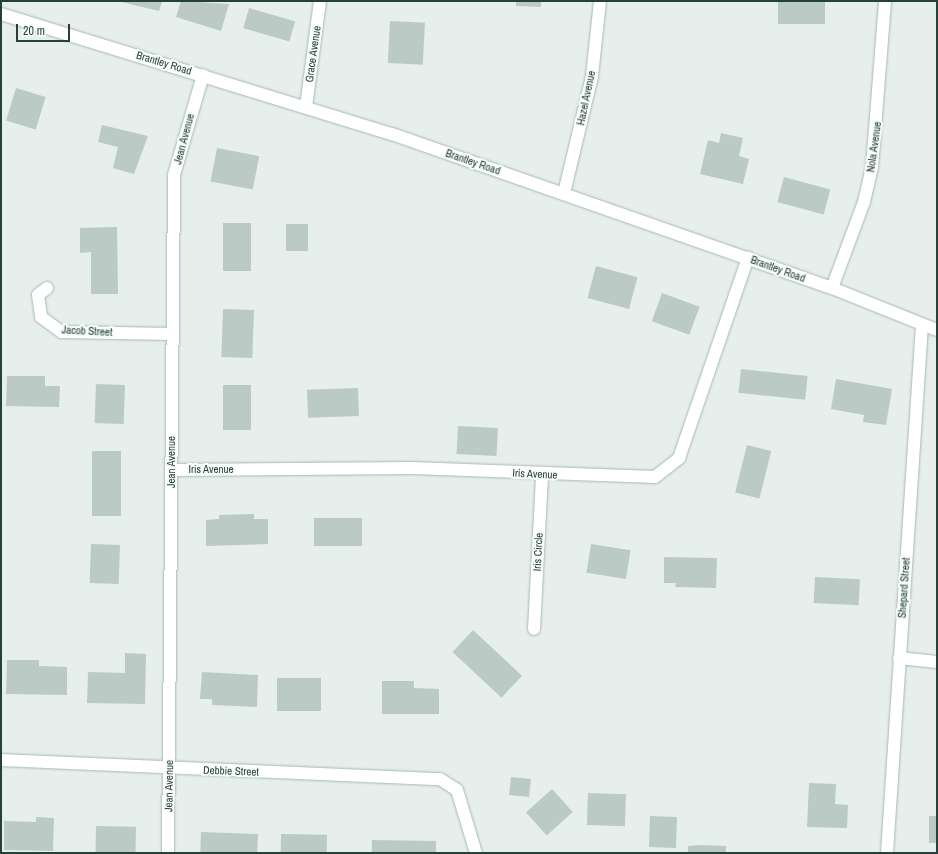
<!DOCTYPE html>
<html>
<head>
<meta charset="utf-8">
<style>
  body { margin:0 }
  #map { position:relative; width:938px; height:854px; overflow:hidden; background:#e6efeb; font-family:"Archivo Narrow",sans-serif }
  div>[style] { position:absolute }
  .building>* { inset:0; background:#bbcac4; transform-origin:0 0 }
  .roads { filter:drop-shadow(0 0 1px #a8b8b2) drop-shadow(0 0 1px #a8b8b2) }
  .minor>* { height:12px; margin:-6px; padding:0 6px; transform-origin:6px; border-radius:6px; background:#fff }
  span { translate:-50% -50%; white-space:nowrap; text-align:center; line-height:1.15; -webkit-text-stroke:4px #f7fbf9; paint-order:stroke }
  .street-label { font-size:11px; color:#24423a }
  .frame { position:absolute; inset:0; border:2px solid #24423a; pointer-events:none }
  .scale { position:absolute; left:16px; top:24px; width:54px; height:18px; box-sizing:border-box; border:2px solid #24423a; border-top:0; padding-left:5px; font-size:12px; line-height:14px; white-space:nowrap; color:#24423a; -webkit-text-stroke:3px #f7fbf9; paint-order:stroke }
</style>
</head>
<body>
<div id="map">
  <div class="building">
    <div style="clip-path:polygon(117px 1px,162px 1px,159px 11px)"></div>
    <div style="clip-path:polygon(181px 1px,229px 4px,221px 31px,176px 17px)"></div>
    <div style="clip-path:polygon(516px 1px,541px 1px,541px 7px,516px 6px)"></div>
    <div style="left:778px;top:1px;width:47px;height:23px"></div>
    <div style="left:249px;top:8px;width:48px;height:21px;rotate:16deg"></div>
    <div style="left:390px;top:21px;width:35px;height:42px;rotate:3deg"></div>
    <div style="left:16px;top:88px;width:31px;height:34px;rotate:17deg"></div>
    <div style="clip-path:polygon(102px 125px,148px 136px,134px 174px,113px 168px,118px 147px,98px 142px)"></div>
    <div style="clip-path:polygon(721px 133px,743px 138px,739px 156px,749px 159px,743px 184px,700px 174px,708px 140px,719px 143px)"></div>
    <div style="left:217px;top:148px;width:43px;height:34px;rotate:11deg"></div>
    <div style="left:784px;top:177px;width:48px;height:26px;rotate:15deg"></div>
    <div style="left:223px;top:223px;width:28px;height:48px"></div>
    <div style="left:286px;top:224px;width:22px;height:27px"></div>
    <div style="clip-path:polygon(117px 227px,118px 294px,91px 294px,91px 252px,80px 253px,80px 228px)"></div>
    <div style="left:596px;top:266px;width:43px;height:33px;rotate:15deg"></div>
    <div style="left:662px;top:293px;width:40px;height:30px;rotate:20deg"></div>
    <div style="left:223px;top:309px;width:31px;height:48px;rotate:2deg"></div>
    <div style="left:741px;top:369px;width:67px;height:24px;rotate:6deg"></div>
    <div style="clip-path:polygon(7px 376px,45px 376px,45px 386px,60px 386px,59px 407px,6px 406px)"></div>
    <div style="clip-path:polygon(836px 379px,892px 389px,886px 425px,863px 422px,864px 415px,831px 409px)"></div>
    <div style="left:96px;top:384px;width:29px;height:39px;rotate:2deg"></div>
    <div style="left:223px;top:385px;width:28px;height:45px"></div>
    <div style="left:358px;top:388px;width:28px;height:51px;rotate:88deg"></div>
    <div style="left:458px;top:426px;width:40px;height:28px;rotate:3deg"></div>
    <div style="left:747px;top:445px;width:25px;height:49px;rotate:14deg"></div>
    <div style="left:92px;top:451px;width:29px;height:65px"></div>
    <div style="clip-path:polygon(254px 514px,254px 519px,268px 519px,268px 544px,206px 546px,206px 520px,219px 519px,219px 515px)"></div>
    <div style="left:314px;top:518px;width:48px;height:28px"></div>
    <div style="left:91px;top:544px;width:29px;height:39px;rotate:2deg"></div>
    <div style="left:591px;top:544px;width:40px;height:29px;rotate:9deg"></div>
    <div style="clip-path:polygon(664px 557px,717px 558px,716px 588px,675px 587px,676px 583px,664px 583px)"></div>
    <div style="left:815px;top:577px;width:45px;height:26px;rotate:3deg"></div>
    <div style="left:473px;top:630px;width:67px;height:30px;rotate:43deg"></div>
    <div style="clip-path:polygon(125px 653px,146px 654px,145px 704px,87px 703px,88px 672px,125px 673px)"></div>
    <div style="clip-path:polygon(7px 660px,39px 660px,39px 666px,67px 667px,67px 695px,6px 694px)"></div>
    <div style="clip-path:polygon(202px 672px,258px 675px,257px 707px,212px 705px,212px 699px,200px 699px)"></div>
    <div style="left:277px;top:678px;width:44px;height:33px"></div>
    <div style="clip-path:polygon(382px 681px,414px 681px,414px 688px,439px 689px,439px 714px,382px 714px)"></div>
    <div style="left:511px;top:777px;width:20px;height:18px;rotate:6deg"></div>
    <div style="clip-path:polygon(809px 783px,836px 784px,835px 804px,848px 805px,847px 828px,807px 827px)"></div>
    <div style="left:552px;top:789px;width:31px;height:35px;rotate:48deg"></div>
    <div style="left:588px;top:793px;width:38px;height:32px;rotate:2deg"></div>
    <div style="left:650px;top:816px;width:27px;height:31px;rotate:2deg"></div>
    <div style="left:929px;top:816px;width:8px;height:27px"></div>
    <div style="clip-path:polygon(36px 817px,54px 818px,53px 851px,4px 850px,4px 821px,36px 822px)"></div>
    <div style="left:96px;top:826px;width:40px;height:26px;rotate:1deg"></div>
    <div style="left:201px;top:832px;width:57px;height:21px;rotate:2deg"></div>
    <div style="left:281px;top:834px;width:46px;height:19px;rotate:1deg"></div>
    <div style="left:372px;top:840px;width:64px;height:13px;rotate:1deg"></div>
    <div style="clip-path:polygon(701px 845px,726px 846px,726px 853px,688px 853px,688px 846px)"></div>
  </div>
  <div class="roads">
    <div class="minor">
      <div style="left:1px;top:14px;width:409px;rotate:17.1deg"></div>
      <div style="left:392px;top:134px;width:466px;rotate:19.3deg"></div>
      <div style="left:832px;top:288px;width:113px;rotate:21.8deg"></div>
      <div style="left:306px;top:107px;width:107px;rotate:-82.5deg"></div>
      <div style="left:564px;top:193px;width:120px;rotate:-76.5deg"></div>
      <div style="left:592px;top:76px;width:75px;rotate:-83.9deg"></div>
      <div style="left:47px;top:288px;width:11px;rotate:142deg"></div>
      <div style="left:38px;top:295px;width:22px;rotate:82deg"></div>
      <div style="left:41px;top:317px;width:26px;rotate:36deg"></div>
      <div style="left:62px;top:332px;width:110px;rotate:1deg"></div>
      <div style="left:832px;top:288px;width:92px;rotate:-69.6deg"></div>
      <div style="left:864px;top:202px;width:36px;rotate:-77deg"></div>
      <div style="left:872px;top:167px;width:167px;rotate:-85.5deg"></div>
      <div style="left:171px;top:470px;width:241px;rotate:-0.5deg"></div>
      <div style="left:412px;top:468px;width:243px;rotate:2.1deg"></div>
      <div style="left:655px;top:477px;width:31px;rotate:-38deg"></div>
      <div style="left:679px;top:458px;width:212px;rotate:-71deg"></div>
      <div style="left:534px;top:629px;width:154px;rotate:-87deg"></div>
      <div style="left:899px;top:658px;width:38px;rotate:6deg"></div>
      <div style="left:1px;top:760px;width:439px;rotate:2.5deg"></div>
      <div style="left:440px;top:779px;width:20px;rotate:33deg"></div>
      <div style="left:457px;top:790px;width:66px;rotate:73.2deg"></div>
      <div style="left:168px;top:853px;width:678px;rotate:-89.49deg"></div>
      <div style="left:174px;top:175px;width:104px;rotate:-73.8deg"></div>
      <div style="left:887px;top:853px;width:530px;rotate:-86.21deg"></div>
    </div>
  </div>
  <div class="street-label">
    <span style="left:313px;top:54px;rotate:-82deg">Grace Avenue</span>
    <span style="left:164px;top:63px;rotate:17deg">Brantley Road</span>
    <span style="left:586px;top:98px;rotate:-78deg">Hazel Avenue</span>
    <span style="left:184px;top:139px;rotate:-75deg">Jean Avenue</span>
    <span style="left:874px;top:147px;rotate:-82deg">Nola Avenue</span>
    <span style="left:473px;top:162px;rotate:19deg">Brantley Road</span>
    <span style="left:778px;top:269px;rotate:20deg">Brantley Road</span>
    <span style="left:87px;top:331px;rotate:3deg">Jacob Street</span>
    <span style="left:171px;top:462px;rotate:-90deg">Jean Avenue</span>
    <span style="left:211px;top:469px">Iris Avenue</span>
    <span style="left:535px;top:474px;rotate:3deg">Iris Avenue</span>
    <span style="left:538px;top:552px;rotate:-87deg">Iris Circle</span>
    <span style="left:904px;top:588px;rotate:-86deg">Shepard Street</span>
    <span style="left:231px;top:771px;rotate:2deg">Debbie Street</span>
    <span style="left:169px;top:786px;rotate:-89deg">Jean Avenue</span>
  </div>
  <div class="frame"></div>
  <div class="scale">20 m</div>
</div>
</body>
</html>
